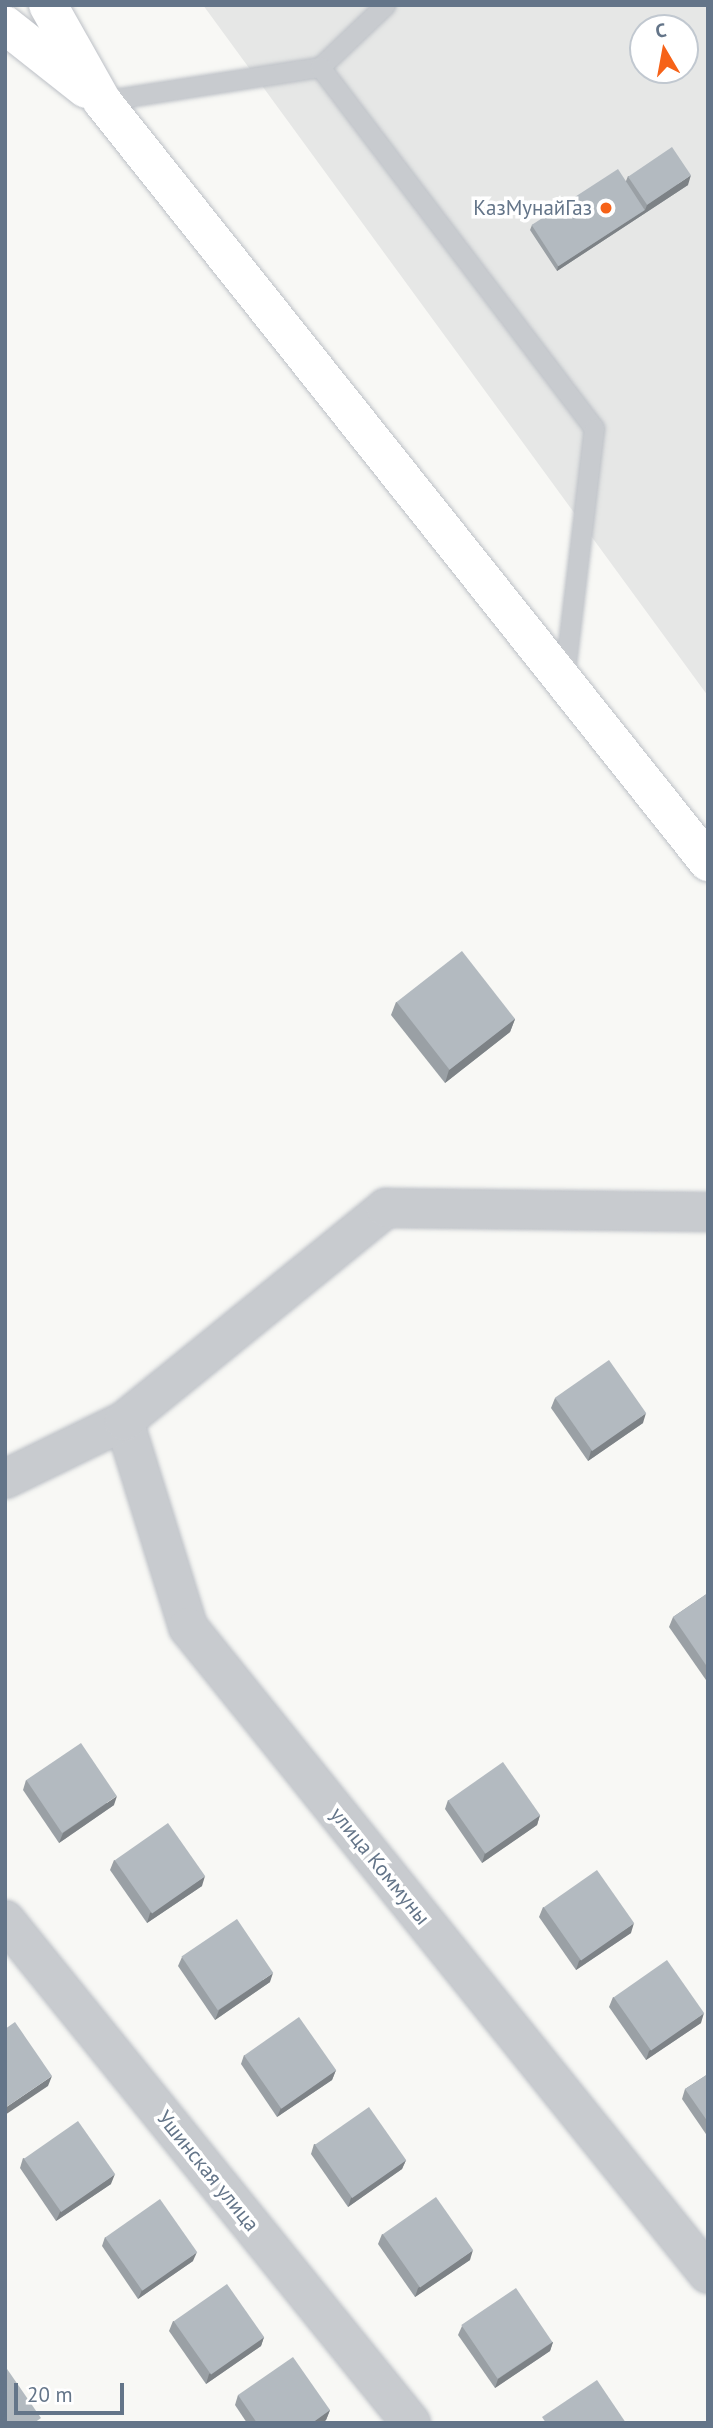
<!DOCTYPE html>
<html>
<head>
<meta charset="utf-8">
<style>
  body { margin:0 }
  #map { position:relative; width:713px; height:2428px; overflow:hidden; background:#f8f8f5; font-family:"PT Sans",sans-serif }
  div>[style] { position:absolute }
  .built>* { inset:0; background:#e6e7e6 }
  .roads { filter:drop-shadow(0 0 2px #bcc0c6) drop-shadow(0 0 2px #bcc0c6) }
  .service>* { height:19px; margin:-9.5px; padding:0 9.5px; transform-origin:9.5px; border-radius:9.5px; background:#c8cbcf }
  .minor>* { height:38px; margin:-19px; padding:0 19px; transform-origin:19px; border-radius:19px; background:#c8cbcf }
  .secondary>* { height:38px; margin:-19px; padding:0 19px; transform-origin:19px; border-radius:19px; background:#fff }
  .wall>* { inset:0; background:#9aa0a5 }
  .shaded-wall>* { inset:0; background:#7d8286 }
  .building>* { inset:0; background:#b3bac0; transform-origin:0 0 }
  .dots>* { width:19px; height:19px; translate:-50% -50%; box-sizing:border-box; border:4px solid #fff; border-radius:50% }
  span { translate:-50% -50%; white-space:nowrap; text-align:center; line-height:1.15; -webkit-text-stroke:7px #fff; paint-order:stroke }
  .poi-label { font-size:21px; color:#647589 }
  .right { translate:-100% -50%; text-align:right }
  .street-label { font-size:21px; color:#647589 }
  .frame { position:absolute; inset:0; border:7px solid #647589; pointer-events:none }
  .north { position:absolute; left:629px; top:14px; width:70px; height:70px; box-sizing:border-box; background:#fff; border:2px solid #c1c8d0; border-radius:50%; rotate:350deg; font-size:19px; font-weight:700; line-height:28px; text-align:center; color:#647589 }
  .north::after { content:''; display:block; margin:auto; width:24px; height:32px; background:#f66218; clip-path:polygon(50% 0,100% 100%,50% 72%,0 100%) }
  .scale { position:absolute; left:14px; top:2383px; width:110px; height:32px; box-sizing:border-box; border:4px solid #647589; border-top:0; padding-left:9px; font-size:21px; line-height:24px; white-space:nowrap; color:#647589; -webkit-text-stroke:5px #fff; paint-order:stroke }
</style>
</head>
<body>
<div id="map">
  <div class="built">
    <div style="clip-path:polygon(evenodd,203px 5px,708px 5px,708px 696px,203px 5px,643px 28px,685px 28px,685px 70px,643px 70px,643px 28px)"></div>
  </div>
  <div class="roads">
    <div class="service">
      <div style="left:320px;top:67px;width:90px;rotate:-43.6deg"></div>
      <div style="left:102px;top:101px;width:221px;rotate:-8.9deg"></div>
      <div style="left:320px;top:67px;width:453px;rotate:52.8deg"></div>
      <div style="left:594px;top:428px;width:253px;rotate:96.8deg"></div>
    </div>
    <div class="minor">
      <div style="left:124px;top:1421px;width:216px;rotate:72.7deg"></div>
      <div style="left:188px;top:1627px;width:830px;rotate:51.21deg"></div>
      <div style="left:5px;top:1479px;width:132px;rotate:-26deg"></div>
      <div style="left:124px;top:1421px;width:338px;rotate:-39.1deg"></div>
      <div style="left:386px;top:1208px;width:322px;rotate:0.7deg"></div>
      <div style="left:5px;top:1920px;width:646px;rotate:51.09deg"></div>
    </div>
    <div class="secondary">
      <div style="left:48px;top:5px;width:110px;rotate:60.6deg"></div>
      <div style="left:102px;top:101px;width:973px;rotate:51.47deg"></div>
      <div style="left:5px;top:25px;width:103px;rotate:38.3deg"></div>
    </div>
  </div>
  <div class="wall">
    <div style="clip-path:polygon(628px 176px,688px 185px,557px 271px,530px 230px,532px 225px,626px 181px)"></div>
    <div style="clip-path:polygon(396px 1002px,515px 1019px,510px 1032px,445px 1083px,391px 1015px)"></div>
    <div style="clip-path:polygon(555px 1398px,643px 1423px,588px 1461px,551px 1408px)"></div>
    <div style="clip-path:polygon(708px 1593px,708px 1679px,706px 1680px,669px 1627px,673px 1617px)"></div>
    <div style="clip-path:polygon(26px 1780px,114px 1805px,59px 1843px,23px 1790px)"></div>
    <div style="clip-path:polygon(448px 1800px,540px 1815px,537px 1825px,482px 1863px,445px 1809px)"></div>
    <div style="clip-path:polygon(114px 1860px,202px 1886px,147px 1923px,110px 1870px)"></div>
    <div style="clip-path:polygon(543px 1907px,631px 1933px,576px 1970px,539px 1917px)"></div>
    <div style="clip-path:polygon(182px 1957px,270px 1982px,215px 2020px,178px 1966px)"></div>
    <div style="clip-path:polygon(613px 1997px,701px 2023px,646px 2060px,609px 2007px)"></div>
    <div style="clip-path:polygon(244px 2055px,336px 2070px,332px 2080px,277px 2117px,241px 2064px)"></div>
    <div style="clip-path:polygon(708px 2074px,708px 2137px,682px 2099px,685px 2089px)"></div>
    <div style="clip-path:polygon(314px 2144px,406px 2160px,402px 2169px,348px 2207px,311px 2154px)"></div>
    <div style="clip-path:polygon(23px 2158px,111px 2184px,56px 2221px,20px 2168px)"></div>
    <div style="clip-path:polygon(382px 2234px,470px 2260px,415px 2297px,378px 2244px)"></div>
    <div style="clip-path:polygon(105px 2237px,193px 2261px,138px 2299px,102px 2246px)"></div>
    <div style="clip-path:polygon(173px 2321px,264px 2337px,261px 2346px,206px 2384px,169px 2331px)"></div>
    <div style="clip-path:polygon(462px 2326px,553px 2342px,550px 2351px,495px 2388px,458px 2335px)"></div>
    <div style="clip-path:polygon(238px 2395px,330px 2410px,326px 2420px,322px 2423px,247px 2423px,235px 2405px)"></div>
  </div>
  <div class="shaded-wall">
    <div style="clip-path:polygon(691px 175px,688px 185px,557px 271px,558px 266px,645px 210px,647px 205px)"></div>
    <div style="clip-path:polygon(515px 1019px,510px 1032px,445px 1083px,449px 1070px)"></div>
    <div style="clip-path:polygon(646px 1413px,643px 1423px,588px 1461px,591px 1451px)"></div>
    <div style="clip-path:polygon(117px 1796px,114px 1805px,59px 1843px,63px 1833px)"></div>
    <div style="clip-path:polygon(540px 1815px,537px 1825px,482px 1863px,485px 1853px)"></div>
    <div style="clip-path:polygon(205px 1876px,202px 1886px,147px 1923px,150px 1913px)"></div>
    <div style="clip-path:polygon(634px 1923px,631px 1933px,576px 1970px,579px 1961px)"></div>
    <div style="clip-path:polygon(273px 1973px,270px 1982px,215px 2020px,219px 2010px)"></div>
    <div style="clip-path:polygon(704px 2013px,701px 2023px,646px 2060px,649px 2051px)"></div>
    <div style="clip-path:polygon(336px 2070px,332px 2080px,277px 2117px,281px 2108px)"></div>
    <div style="clip-path:polygon(52px 2076px,48px 2086px,5px 2115px,5px 2108px)"></div>
    <div style="clip-path:polygon(406px 2160px,402px 2169px,348px 2207px,351px 2198px)"></div>
    <div style="clip-path:polygon(115px 2174px,111px 2184px,56px 2221px,60px 2212px)"></div>
    <div style="clip-path:polygon(473px 2250px,470px 2260px,415px 2297px,418px 2288px)"></div>
    <div style="clip-path:polygon(197px 2252px,193px 2261px,138px 2299px,142px 2290px)"></div>
    <div style="clip-path:polygon(264px 2337px,261px 2346px,206px 2384px,209px 2374px)"></div>
    <div style="clip-path:polygon(553px 2342px,550px 2351px,495px 2388px,498px 2379px)"></div>
    <div style="clip-path:polygon(330px 2410px,326px 2420px,322px 2423px,312px 2423px)"></div>
  </div>
  <div class="building">
    <div style="left:672px;top:147px;width:34px;height:53px;rotate:56deg"></div>
    <div style="left:618px;top:169px;width:49px;height:103px;rotate:57deg"></div>
    <div style="left:462px;top:951px;width:86px;height:83px;rotate:52deg"></div>
    <div style="left:609px;top:1360px;width:65px;height:66px;rotate:55deg"></div>
    <div style="clip-path:polygon(708px 1593px,708px 1668px,673px 1617px)"></div>
    <div style="left:81px;top:1743px;width:64px;height:66px;rotate:56deg"></div>
    <div style="left:503px;top:1762px;width:65px;height:67px;rotate:55deg"></div>
    <div style="left:168px;top:1823px;width:65px;height:65px;rotate:55deg"></div>
    <div style="left:597px;top:1870px;width:65px;height:65px;rotate:55deg"></div>
    <div style="left:237px;top:1919px;width:65px;height:67px;rotate:56deg"></div>
    <div style="left:667px;top:1960px;width:65px;height:65px;rotate:55deg"></div>
    <div style="left:299px;top:2017px;width:65px;height:67px;rotate:55deg"></div>
    <div style="clip-path:polygon(15px 2022px,52px 2076px,5px 2108px,5px 2029px)"></div>
    <div style="clip-path:polygon(708px 2074px,708px 2122px,685px 2089px)"></div>
    <div style="left:369px;top:2107px;width:65px;height:66px;rotate:55deg"></div>
    <div style="left:78px;top:2121px;width:65px;height:66px;rotate:55deg"></div>
    <div style="left:436px;top:2197px;width:65px;height:65px;rotate:55deg"></div>
    <div style="left:160px;top:2199px;width:65px;height:67px;rotate:55deg"></div>
    <div style="left:227px;top:2284px;width:65px;height:65px;rotate:55deg"></div>
    <div style="left:516px;top:2288px;width:65px;height:66px;rotate:56deg"></div>
    <div style="clip-path:polygon(293px 2357px,330px 2410px,312px 2423px,257px 2423px,238px 2395px)"></div>
    <div style="clip-path:polygon(5px 2366px,41px 2418px,34px 2423px,5px 2423px)"></div>
    <div style="clip-path:polygon(597px 2380px,626px 2423px,546px 2423px,542px 2417px)"></div>
  </div>
  <div class="dots">
    <div style="left:606px;top:208px;background:#f66218"></div>
  </div>
  <div class="poi-label">
    <span class="right" style="left:592px;top:208px">КазМунайГаз</span>
  </div>
  <div class="street-label">
    <span style="left:380px;top:1866px;rotate:51deg">улица Коммуны</span>
    <span style="left:208px;top:2171px;rotate:51deg">Ушинская улица</span>
  </div>
  <div class="frame"></div>
  <div class="north">С</div>
  <div class="scale">20 m</div>
</div>
</body>
</html>
